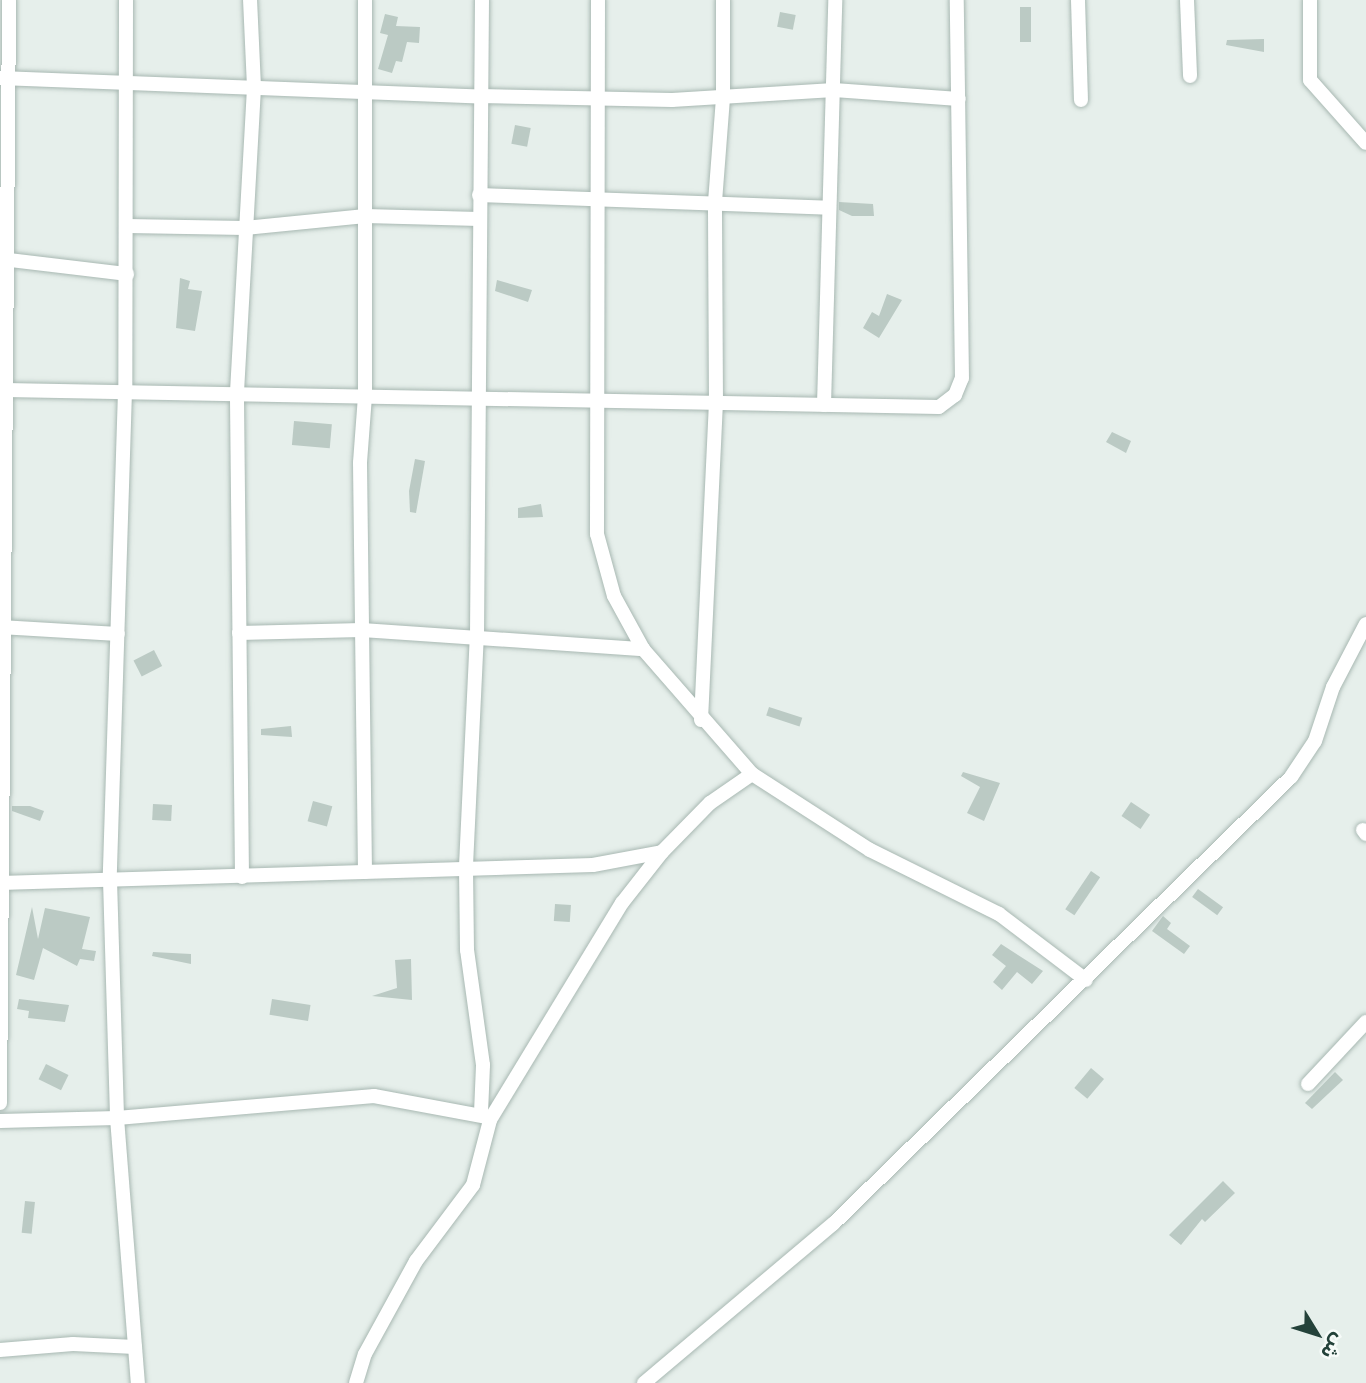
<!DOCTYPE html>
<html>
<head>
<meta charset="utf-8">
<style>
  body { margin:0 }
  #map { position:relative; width:1366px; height:1383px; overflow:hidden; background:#e6efeb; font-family:Ubuntu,"Noto Sans Arabic",sans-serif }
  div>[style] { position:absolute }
  .building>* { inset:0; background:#bbcac4; transform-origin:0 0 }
  .roads { filter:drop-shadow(0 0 2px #a8b8b2) drop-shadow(0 0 2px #a8b8b2) }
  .minor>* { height:14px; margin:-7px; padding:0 7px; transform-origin:7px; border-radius:7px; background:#fff }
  span { translate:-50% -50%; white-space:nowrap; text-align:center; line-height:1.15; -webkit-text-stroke:5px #f7fbf9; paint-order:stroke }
  .north { position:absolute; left:1282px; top:1299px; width:70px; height:70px; -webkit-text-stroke:5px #f7fbf9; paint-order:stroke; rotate:128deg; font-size:19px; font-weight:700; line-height:28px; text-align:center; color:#24423a }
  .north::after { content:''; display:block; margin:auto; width:24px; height:32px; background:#24423a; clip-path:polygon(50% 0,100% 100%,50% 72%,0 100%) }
</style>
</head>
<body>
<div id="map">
  <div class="building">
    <div style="left:1020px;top:7px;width:11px;height:35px"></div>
    <div style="left:780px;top:12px;width:16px;height:15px;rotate:11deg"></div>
    <div style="clip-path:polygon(385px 14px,398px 17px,396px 26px,420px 27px,419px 43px,407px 42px,402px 62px,396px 61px,392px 73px,378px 69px,388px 35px,380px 33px)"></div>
    <div style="clip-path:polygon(1264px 39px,1264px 52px,1226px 45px,1227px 40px)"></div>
    <div style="left:515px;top:125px;width:16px;height:19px;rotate:11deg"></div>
    <div style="clip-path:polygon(839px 202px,873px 204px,874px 216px,852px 216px,839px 210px)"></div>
    <div style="clip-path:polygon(180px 278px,190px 281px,188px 289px,202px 291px,195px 331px,176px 328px)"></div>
    <div style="clip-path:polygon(497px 280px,532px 290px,528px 302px,495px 291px)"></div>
    <div style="clip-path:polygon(887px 294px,902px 300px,879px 338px,863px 328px,872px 312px,879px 316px)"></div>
    <div style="left:294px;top:421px;width:38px;height:24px;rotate:5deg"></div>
    <div style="clip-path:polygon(1112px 432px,1131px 441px,1126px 453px,1106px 442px)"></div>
    <div style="clip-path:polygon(415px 459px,425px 461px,416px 513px,410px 512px,409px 491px)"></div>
    <div style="clip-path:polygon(541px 504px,543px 517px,518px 518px,518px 508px)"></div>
    <div style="left:154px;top:650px;width:18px;height:23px;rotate:63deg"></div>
    <div style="left:769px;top:707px;width:35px;height:9px;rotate:18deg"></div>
    <div style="clip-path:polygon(291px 726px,292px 737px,261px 735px,261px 729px)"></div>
    <div style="clip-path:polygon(963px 772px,1000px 783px,984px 821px,967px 813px,980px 787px,961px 776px)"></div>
    <div style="left:313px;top:801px;width:20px;height:21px;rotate:15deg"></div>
    <div style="left:1131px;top:802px;width:23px;height:17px;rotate:34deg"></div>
    <div style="left:153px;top:804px;width:19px;height:16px;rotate:3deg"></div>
    <div style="clip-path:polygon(12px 806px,30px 806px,44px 811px,40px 821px,12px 811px)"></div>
    <div style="left:1091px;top:871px;width:11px;height:46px;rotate:34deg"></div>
    <div style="left:1198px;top:889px;width:31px;height:10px;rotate:36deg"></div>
    <div style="left:555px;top:904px;width:16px;height:17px;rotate:4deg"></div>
    <div style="clip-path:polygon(32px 907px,38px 939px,45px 908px,90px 917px,82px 949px,96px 951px,94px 961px,80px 959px,77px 966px,43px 948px,34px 980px,16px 975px)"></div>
    <div style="clip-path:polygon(1163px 916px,1171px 923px,1167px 929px,1190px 946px,1184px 954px,1152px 931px)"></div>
    <div style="clip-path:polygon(1001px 944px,1043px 971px,1032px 984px,1017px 972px,1002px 990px,993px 982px,1006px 966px,992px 955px)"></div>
    <div style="clip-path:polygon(153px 952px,191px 954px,191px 964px,152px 956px)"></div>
    <div style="clip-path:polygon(411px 959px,412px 1000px,372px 996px,397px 988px,395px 960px)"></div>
    <div style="clip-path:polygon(19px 999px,69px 1005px,65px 1022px,28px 1018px,29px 1011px,17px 1009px)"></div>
    <div style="left:272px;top:999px;width:39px;height:16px;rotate:9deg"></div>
    <div style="left:46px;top:1064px;width:25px;height:17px;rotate:26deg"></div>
    <div style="left:1091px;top:1068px;width:17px;height:26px;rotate:40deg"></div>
    <div style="clip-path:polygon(1335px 1072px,1343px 1080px,1312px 1109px,1305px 1103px)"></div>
    <div style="clip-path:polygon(1223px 1181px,1235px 1193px,1205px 1222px,1202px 1219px,1181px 1245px,1169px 1235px)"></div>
    <div style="left:25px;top:1201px;width:10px;height:32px;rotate:6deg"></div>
  </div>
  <div class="roads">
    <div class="minor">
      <div style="left:126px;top:0;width:391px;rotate:90.1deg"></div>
      <div style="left:125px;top:391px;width:489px;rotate:91.8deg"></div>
      <div style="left:110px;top:880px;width:238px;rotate:88.3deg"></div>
      <div style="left:117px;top:1118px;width:266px;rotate:85.5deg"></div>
      <div style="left:365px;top:0;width:396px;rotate:90deg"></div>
      <div style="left:365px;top:396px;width:67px;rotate:94.3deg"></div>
      <div style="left:360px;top:463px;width:409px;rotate:89.3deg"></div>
      <div style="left:598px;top:0;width:534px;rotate:90.11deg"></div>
      <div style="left:597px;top:534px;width:64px;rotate:74.7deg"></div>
      <div style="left:614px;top:596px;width:60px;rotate:61.3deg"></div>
      <div style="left:643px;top:649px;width:166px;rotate:48.9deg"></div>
      <div style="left:752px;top:774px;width:140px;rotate:32.8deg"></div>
      <div style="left:870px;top:850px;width:144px;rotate:26.4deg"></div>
      <div style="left:999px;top:914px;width:109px;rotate:37.2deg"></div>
      <div style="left:1078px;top:0;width:100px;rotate:88.3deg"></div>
      <div style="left:1187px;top:0;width:76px;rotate:87.7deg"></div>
      <div style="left:1310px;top:0;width:80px;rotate:90deg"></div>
      <div style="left:1310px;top:80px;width:84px;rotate:48.4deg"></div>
      <div style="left:0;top:78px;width:479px;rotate:2.2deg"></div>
      <div style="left:479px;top:96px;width:193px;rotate:1.2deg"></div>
      <div style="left:672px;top:100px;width:162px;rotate:-3.5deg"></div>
      <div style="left:834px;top:90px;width:125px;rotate:4.1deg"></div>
      <div style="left:479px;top:195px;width:350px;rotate:2.1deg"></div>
      <div style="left:127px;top:226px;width:118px;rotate:1deg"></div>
      <div style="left:245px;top:228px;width:121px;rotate:-5.7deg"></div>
      <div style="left:365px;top:216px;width:114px;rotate:1.5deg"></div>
      <div style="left:1px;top:259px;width:127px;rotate:6.8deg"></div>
      <div style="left:5px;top:390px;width:934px;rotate:1.04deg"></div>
      <div style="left:939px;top:407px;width:20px;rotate:-37deg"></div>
      <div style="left:955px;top:395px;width:18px;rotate:-68deg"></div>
      <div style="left:962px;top:378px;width:378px;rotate:-90.8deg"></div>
      <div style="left:824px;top:405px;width:405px;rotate:-88.4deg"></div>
      <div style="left:0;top:627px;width:118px;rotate:3.4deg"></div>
      <div style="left:239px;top:633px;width:123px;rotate:-1.4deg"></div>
      <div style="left:362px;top:630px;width:282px;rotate:3.9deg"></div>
      <div style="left:701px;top:720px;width:316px;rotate:-87.3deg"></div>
      <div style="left:716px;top:404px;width:202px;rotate:-90.3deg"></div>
      <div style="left:715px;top:202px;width:104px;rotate:-85.6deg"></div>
      <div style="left:723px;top:98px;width:98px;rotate:-90deg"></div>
      <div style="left:1363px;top:830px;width:5px;rotate:53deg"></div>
      <div style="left:242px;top:877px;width:485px;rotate:-90.6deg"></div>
      <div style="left:237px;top:392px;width:305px;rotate:-86.8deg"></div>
      <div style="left:254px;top:87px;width:87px;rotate:-92.6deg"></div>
      <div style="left:0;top:883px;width:593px;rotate:-1.74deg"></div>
      <div style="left:593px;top:865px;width:70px;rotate:-10.7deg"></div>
      <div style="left:1308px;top:1084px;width:85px;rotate:-46.9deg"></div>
      <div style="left:0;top:1103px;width:1103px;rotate:-89.53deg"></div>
      <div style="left:481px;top:1113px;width:48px;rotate:-87.6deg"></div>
      <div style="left:483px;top:1065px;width:116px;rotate:-97.9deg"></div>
      <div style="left:467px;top:950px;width:84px;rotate:-90.7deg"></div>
      <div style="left:466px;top:866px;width:230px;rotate:-87.3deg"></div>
      <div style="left:477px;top:636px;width:636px;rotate:-89.55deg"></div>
      <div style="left:0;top:1121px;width:117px;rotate:-1.5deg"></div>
      <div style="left:117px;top:1118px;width:258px;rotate:-4.9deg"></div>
      <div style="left:374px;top:1096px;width:114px;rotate:10.6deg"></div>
      <div style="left:0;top:1350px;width:73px;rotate:-4.7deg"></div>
      <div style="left:73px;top:1344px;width:62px;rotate:2.8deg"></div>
      <div style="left:356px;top:1383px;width:30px;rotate:-73deg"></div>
      <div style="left:365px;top:1354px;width:106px;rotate:-61.3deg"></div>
      <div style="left:416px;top:1261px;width:95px;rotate:-53.1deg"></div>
      <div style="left:473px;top:1185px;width:67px;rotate:-75.3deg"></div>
      <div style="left:490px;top:1120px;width:254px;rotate:-58.7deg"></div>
      <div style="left:622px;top:903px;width:65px;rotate:-51.9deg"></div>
      <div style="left:662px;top:852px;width:69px;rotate:-45.6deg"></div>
      <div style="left:710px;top:803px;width:51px;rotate:-34.6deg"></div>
      <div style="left:644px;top:1383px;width:247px;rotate:-40.1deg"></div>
      <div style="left:833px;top:1224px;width:640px;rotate:-44.3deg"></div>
      <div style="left:1291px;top:777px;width:43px;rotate:-56.3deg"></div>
      <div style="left:1315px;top:741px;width:57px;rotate:-71.6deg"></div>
      <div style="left:1333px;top:687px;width:71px;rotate:-62.4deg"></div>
    </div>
  </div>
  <div class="north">ش</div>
</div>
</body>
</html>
